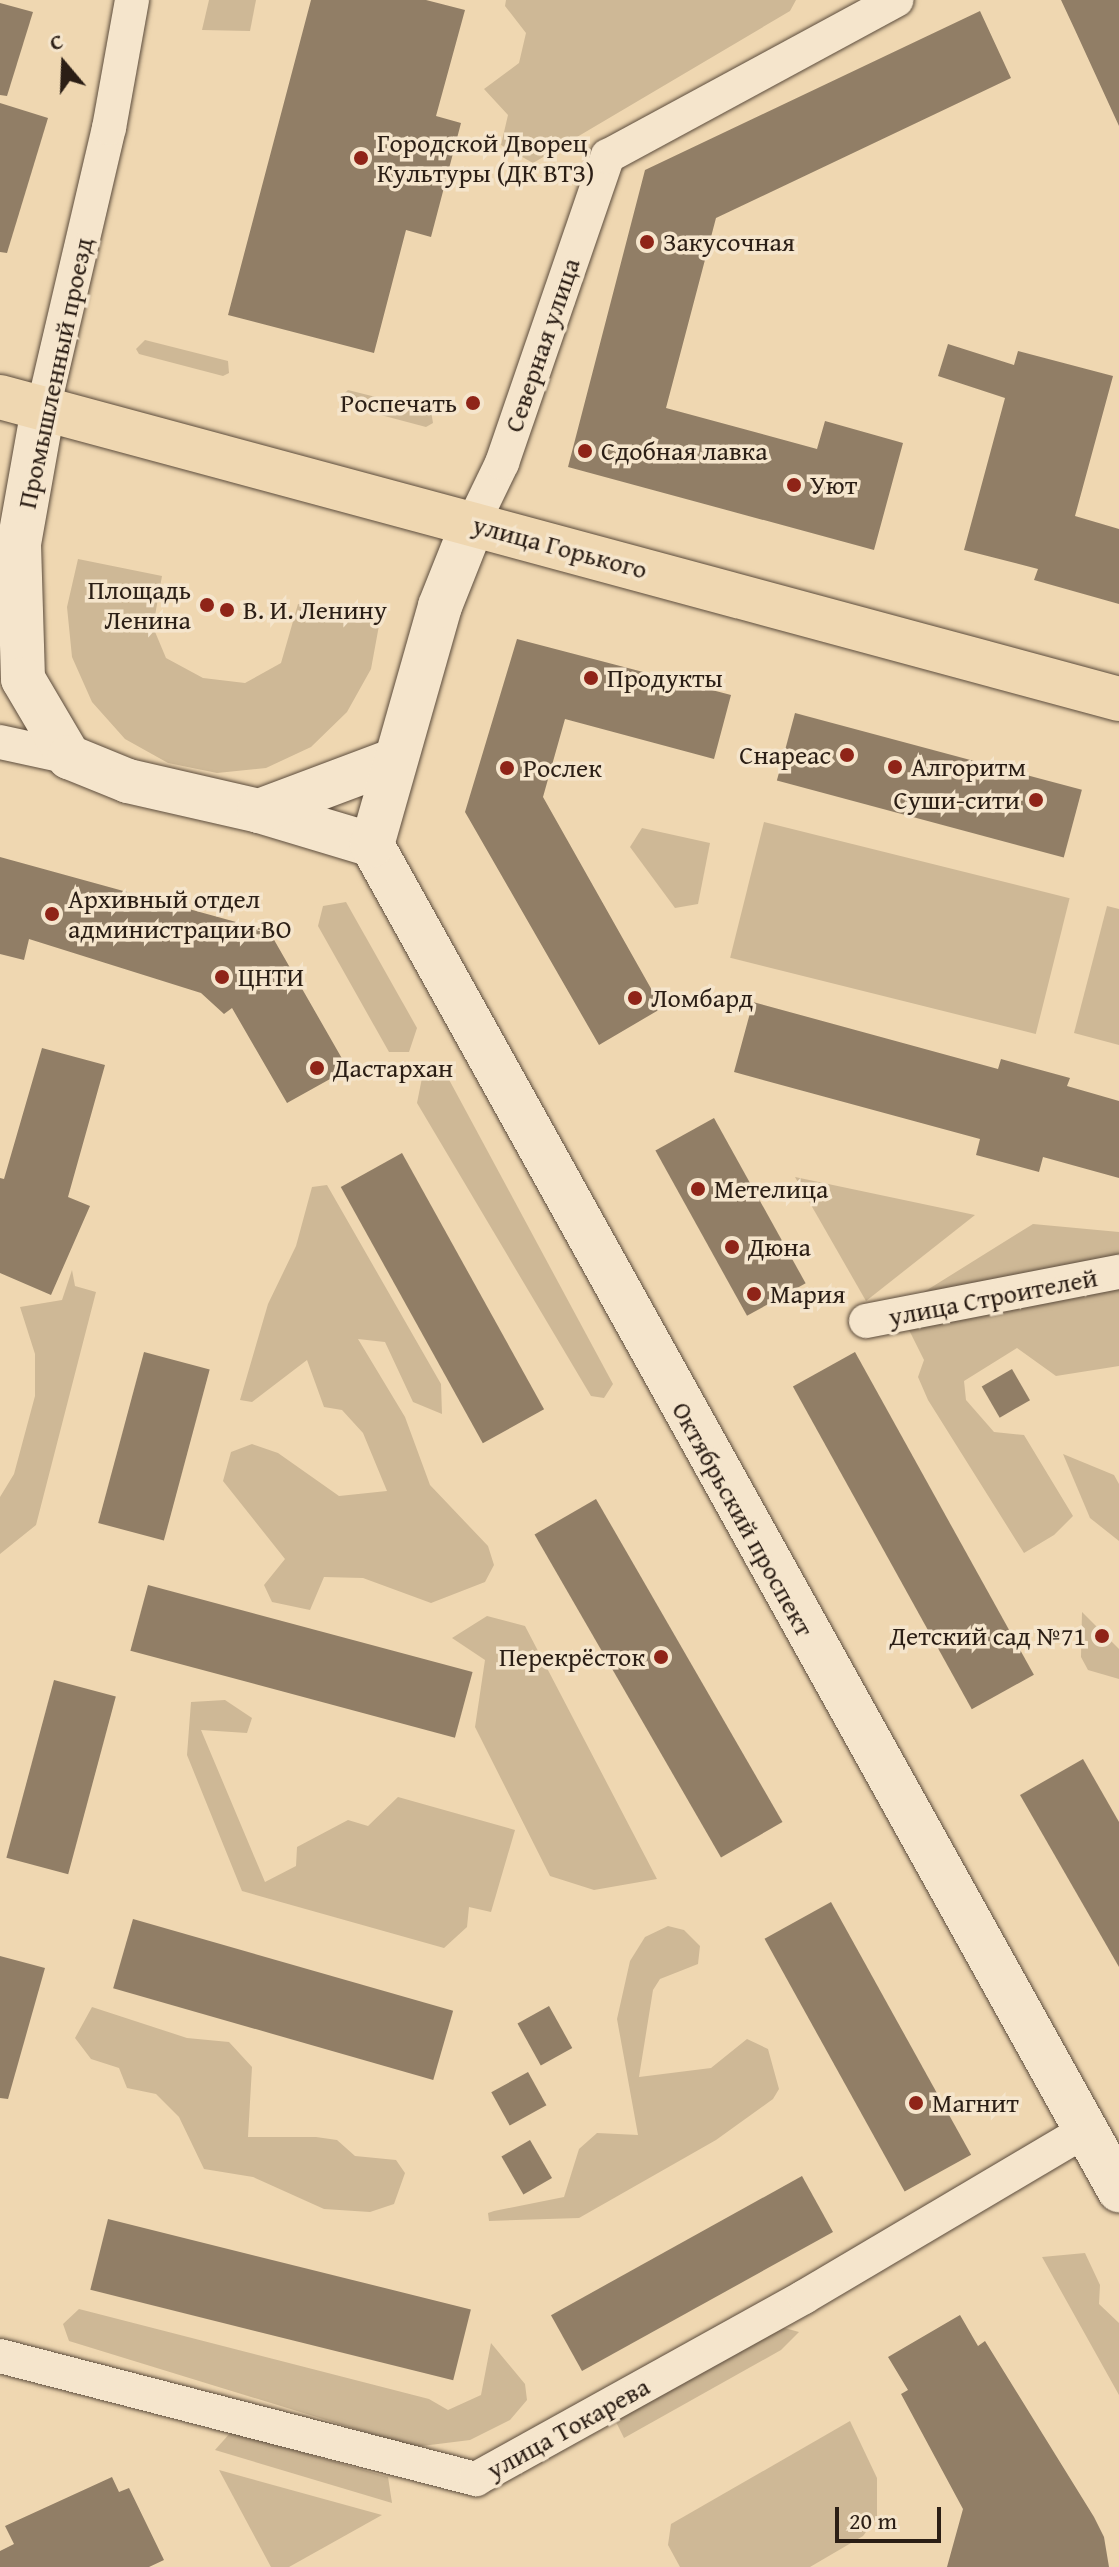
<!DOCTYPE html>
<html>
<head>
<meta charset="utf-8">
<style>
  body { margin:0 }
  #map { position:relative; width:1119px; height:2567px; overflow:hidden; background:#efd7b1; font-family:"Gentium Book Plus",serif }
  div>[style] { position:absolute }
  .green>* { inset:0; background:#ceb896; transform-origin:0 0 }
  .building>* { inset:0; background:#917e66; transform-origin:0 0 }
  .roads { filter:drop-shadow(0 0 2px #5c4c3c) drop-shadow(0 0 2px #5c4c3c) }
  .street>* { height:34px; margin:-17px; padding:0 17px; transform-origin:17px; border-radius:17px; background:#f5e5cc }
  .secondary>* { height:44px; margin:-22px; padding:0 22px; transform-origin:22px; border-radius:22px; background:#f5e5cc }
  .primary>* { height:44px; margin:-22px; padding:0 22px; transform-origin:22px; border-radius:22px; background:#efd7b1 }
  .dots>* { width:22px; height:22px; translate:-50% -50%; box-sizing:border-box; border:4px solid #f5e5cc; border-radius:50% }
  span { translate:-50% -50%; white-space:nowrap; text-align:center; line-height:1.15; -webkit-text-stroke:7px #f5e5cc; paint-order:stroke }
  .poi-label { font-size:26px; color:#2b1e15 }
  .left { translate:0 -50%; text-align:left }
  .right { translate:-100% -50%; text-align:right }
  .street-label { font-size:26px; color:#2b1e15 }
  .north { position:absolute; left:24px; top:24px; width:80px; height:80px; -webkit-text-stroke:6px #f5e5cc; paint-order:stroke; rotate:341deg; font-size:22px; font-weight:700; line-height:32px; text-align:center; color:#2b1e15 }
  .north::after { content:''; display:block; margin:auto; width:28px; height:36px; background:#2b1e15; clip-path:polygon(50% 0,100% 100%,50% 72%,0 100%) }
  .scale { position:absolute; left:835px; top:2507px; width:106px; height:36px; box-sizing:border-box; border:4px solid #2b1e15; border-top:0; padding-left:10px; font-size:24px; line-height:28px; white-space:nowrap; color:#2b1e15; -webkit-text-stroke:6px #f5e5cc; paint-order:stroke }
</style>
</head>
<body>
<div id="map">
  <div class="green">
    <div style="clip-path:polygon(209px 0,256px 0,250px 31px,202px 30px)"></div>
    <div style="clip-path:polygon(506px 0,796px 0,790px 11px,533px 163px,501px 145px,508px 115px,484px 89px,519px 63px,526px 33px,505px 6px)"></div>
    <div style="clip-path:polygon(145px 340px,228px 361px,229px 373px,223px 376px,139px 354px,136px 349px)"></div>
    <div style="clip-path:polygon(348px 390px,431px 411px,433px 423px,426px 427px,343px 405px,339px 399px)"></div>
    <div style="clip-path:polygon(78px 559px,162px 576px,153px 627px,166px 658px,203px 678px,245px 683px,281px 663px,298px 604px,380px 620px,371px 669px,347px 712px,311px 747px,266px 768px,217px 773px,168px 763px,125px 739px,92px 702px,72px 657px,67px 607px)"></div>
    <div style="left:764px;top:822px;width:315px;height:140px;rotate:14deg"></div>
    <div style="clip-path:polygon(642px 828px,710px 843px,698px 904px,675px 908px,630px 847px)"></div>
    <div style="clip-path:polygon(346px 902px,417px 1028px,409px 1052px,389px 1052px,318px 926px,323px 906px)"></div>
    <div style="clip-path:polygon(1107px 906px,1119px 909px,1119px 1045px,1074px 1033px)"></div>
    <div style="clip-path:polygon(446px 1074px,613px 1384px,604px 1398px,591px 1396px,417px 1103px,422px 1078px)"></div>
    <div style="clip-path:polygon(795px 1177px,975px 1215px,866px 1301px)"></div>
    <div style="clip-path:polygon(327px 1185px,441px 1384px,442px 1414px,413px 1402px,385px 1342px,358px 1339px,405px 1417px,430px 1485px,488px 1546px,494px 1565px,485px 1582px,431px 1603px,363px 1578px,324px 1577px,310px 1610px,272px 1602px,264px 1585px,285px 1559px,223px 1481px,231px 1452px,252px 1444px,278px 1453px,339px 1496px,387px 1491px,363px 1433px,342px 1410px,324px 1407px,307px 1360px,252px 1402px,240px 1400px,268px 1304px,296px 1246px,312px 1187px)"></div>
    <div style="clip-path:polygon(1033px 1224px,1119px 1232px,1119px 1366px,1056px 1376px,1017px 1348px,964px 1381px,966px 1400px,994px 1432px,1024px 1435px,1073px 1516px,1054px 1535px,1024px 1553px,928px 1400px,918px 1377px,924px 1360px,903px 1318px,911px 1300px)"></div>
    <div style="clip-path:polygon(72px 1270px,75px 1286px,96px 1292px,36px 1525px,0 1554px,0 1497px,14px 1474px,35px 1396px,35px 1354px,20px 1307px,62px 1300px)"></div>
    <div style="clip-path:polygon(1063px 1454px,1114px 1475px,1119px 1484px,1119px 1541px,1090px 1518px)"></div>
    <div style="clip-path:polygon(1082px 1612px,1119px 1649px,1119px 1679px,1088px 1670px,1081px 1657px)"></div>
    <div style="clip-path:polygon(487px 1616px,525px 1626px,657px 1879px,594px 1890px,550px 1876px,475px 1727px,485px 1660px,452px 1638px)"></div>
    <div style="clip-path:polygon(225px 1700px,252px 1718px,247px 1733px,201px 1730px,265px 1882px,296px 1866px,297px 1847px,348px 1820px,368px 1826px,398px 1797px,515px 1830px,491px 1912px,469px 1907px,467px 1927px,444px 1948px,242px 1891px,187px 1755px,191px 1702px)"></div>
    <div style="clip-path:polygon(668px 1926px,684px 1930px,700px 1946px,698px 1964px,660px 1979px,653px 1990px,639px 2077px,711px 2068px,747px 2039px,768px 2049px,779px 2089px,773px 2099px,716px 2140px,579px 2218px,489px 2221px,488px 2213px,494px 2211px,564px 2197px,579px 2149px,597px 2133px,638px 2135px,617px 2019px,630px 1961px,645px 1937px)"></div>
    <div style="clip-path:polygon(92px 2007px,187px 2038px,229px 2042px,252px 2067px,248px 2137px,316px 2137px,337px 2140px,355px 2156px,396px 2160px,405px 2173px,394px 2204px,370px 2212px,324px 2209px,253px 2177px,204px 2169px,179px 2117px,156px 2094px,127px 2088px,119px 2068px,91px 2059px,75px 2038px)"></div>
    <div style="clip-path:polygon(1085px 2253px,1100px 2285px,1099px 2304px,1119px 2323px,1119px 2395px,1042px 2257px)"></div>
    <div style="clip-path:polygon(79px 2309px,429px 2399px,448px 2410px,481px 2395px,491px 2343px,525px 2384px,527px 2400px,510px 2420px,470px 2440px,414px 2447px,69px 2341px,63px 2324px)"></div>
    <div style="clip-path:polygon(781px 2327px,799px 2332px,781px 2350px,624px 2438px,613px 2416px)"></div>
    <div style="clip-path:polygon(850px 2421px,877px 2478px,877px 2517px,863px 2536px,810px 2567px,680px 2567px,668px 2545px,671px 2524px)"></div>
    <div style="clip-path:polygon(231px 2432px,388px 2477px,392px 2503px,215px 2450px)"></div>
    <div style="clip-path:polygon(219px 2470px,382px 2515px,289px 2567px,271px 2567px)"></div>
  </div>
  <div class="building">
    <div style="clip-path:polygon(311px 0,426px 0,465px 10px,436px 116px,461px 123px,431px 237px,406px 230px,374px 353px,228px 315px)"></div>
    <div style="clip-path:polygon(1061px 0,1119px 0,1119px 126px,1075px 30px)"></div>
    <div style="clip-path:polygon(0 3px,33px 12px,7px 96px,0 95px)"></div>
    <div style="clip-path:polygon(980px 11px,1011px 78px,716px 218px,666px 408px,817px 449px,825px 421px,903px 443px,874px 550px,568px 467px,645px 170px)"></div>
    <div style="clip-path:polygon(0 103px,48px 118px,7px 253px,0 252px)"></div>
    <div style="clip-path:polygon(948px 344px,1014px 365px,1018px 351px,1113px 376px,1075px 516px,1119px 529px,1119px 604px,1034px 580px,1038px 569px,964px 550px,1005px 398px,938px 376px)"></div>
    <div style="clip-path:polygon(517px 639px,731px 695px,714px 759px,565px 719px,543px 797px,662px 1008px,599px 1045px,465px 812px)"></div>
    <div style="left:795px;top:713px;width:297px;height:70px;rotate:15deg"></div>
    <div style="clip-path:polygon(0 857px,269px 931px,348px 1069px,287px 1103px,232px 1008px,224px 1014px,201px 993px,29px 939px,24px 960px,0 954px)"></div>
    <div style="clip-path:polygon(753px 1002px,998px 1069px,1001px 1059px,1070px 1078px,1067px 1086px,1119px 1101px,1119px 1178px,1043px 1157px,1039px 1172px,976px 1155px,980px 1139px,734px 1072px)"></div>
    <div style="clip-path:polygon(42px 1048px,105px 1065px,68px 1197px,90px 1206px,51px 1295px,0 1273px,0 1178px,4px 1179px)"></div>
    <div style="left:714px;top:1118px;width:189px;height:67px;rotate:61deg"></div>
    <div style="left:402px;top:1153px;width:293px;height:70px;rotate:61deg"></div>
    <div style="left:144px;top:1352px;width:68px;height:177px;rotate:15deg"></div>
    <div style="left:855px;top:1352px;width:369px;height:71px;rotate:61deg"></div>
    <div style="left:1012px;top:1369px;width:36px;height:35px;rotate:60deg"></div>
    <div style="left:596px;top:1499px;width:373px;height:71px;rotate:60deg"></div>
    <div style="left:148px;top:1585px;width:336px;height:68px;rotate:15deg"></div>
    <div style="left:54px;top:1680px;width:64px;height:184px;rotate:15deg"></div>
    <div style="clip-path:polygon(1083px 1759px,1119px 1822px,1119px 1967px,1020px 1795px)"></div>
    <div style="left:831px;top:1902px;width:289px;height:76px;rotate:61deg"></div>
    <div style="left:133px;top:1919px;width:333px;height:72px;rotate:16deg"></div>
    <div style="clip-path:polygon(0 1956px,45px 1968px,8px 2099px,0 2098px)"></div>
    <div style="left:549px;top:2006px;width:48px;height:36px;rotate:61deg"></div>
    <div style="left:528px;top:2072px;width:38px;height:42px;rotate:61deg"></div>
    <div style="left:530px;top:2140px;width:44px;height:33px;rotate:60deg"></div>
    <div style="left:802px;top:2176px;width:64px;height:287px;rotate:61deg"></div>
    <div style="left:108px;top:2219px;width:374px;height:73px;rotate:14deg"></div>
    <div style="clip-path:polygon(960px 2315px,978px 2346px,985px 2341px,1094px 2517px,1104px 2537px,1109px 2567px,947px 2567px,963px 2509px,901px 2394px,908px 2390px,888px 2357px)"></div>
    <div style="clip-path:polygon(112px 2477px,119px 2492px,129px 2488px,164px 2560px,149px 2567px,0 2567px,0 2551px,14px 2544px,5px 2526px)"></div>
  </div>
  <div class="roads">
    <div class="street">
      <div style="left:43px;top:409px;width:289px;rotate:-76.8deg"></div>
      <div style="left:109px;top:128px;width:130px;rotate:-79.8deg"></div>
      <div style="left:473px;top:523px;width:67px;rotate:-64.2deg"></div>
      <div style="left:502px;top:463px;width:325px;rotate:-71deg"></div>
      <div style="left:608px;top:156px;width:328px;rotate:-28.4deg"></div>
      <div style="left:0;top:742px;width:71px;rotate:12.3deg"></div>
      <div style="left:866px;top:1321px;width:258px;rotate:-11deg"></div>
      <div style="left:0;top:2356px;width:492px;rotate:14.5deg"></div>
      <div style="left:476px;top:2479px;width:375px;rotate:-29deg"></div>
      <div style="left:804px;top:2297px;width:328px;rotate:-30.6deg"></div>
    </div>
    <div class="secondary">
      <div style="left:43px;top:409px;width:137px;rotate:100.1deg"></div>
      <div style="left:19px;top:544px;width:135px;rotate:88.3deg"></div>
      <div style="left:23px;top:679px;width:91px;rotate:59.5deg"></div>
      <div style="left:69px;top:757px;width:64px;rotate:22.1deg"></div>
      <div style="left:128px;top:781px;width:134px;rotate:12.9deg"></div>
      <div style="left:259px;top:811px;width:118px;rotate:16.7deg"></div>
      <div style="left:259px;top:811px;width:145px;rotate:-20.6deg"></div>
      <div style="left:372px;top:845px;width:1539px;rotate:60.95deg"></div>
      <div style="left:372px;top:845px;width:248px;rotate:-74.1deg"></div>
      <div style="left:440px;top:606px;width:89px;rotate:-68.3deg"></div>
    </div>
    <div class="primary">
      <div style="left:0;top:397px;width:1159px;rotate:15.1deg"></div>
    </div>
  </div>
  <div class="dots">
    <div style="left:361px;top:158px;background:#8f2418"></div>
    <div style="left:647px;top:242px;background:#8f2418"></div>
    <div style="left:473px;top:403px;background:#8f2418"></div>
    <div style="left:585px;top:451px;background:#8f2418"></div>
    <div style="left:794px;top:485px;background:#8f2418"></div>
    <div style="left:207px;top:605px;background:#8f2418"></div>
    <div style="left:227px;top:610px;background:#8f2418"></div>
    <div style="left:591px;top:678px;background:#8f2418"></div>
    <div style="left:847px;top:755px;background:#8f2418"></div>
    <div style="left:895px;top:767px;background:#8f2418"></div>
    <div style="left:507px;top:768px;background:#8f2418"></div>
    <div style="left:1036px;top:800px;background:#8f2418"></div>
    <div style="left:52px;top:914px;background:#8f2418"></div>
    <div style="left:222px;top:977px;background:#8f2418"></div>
    <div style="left:635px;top:998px;background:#8f2418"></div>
    <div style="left:317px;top:1068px;background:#8f2418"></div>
    <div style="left:698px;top:1189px;background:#8f2418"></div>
    <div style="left:732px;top:1247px;background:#8f2418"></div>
    <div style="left:754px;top:1294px;background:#8f2418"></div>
    <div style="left:1102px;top:1636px;background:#8f2418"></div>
    <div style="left:661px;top:1657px;background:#8f2418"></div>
    <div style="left:916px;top:2103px;background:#8f2418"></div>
  </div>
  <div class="poi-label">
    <span class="left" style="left:377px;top:158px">Городской Дворец<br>Культуры (ДК ВТЗ)</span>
    <span class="left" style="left:663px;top:242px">Закусочная</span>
    <span class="right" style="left:457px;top:403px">Роспечать</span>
    <span class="left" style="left:601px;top:451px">Сдобная лавка</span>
    <span class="left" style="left:810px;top:485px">Уют</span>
    <span class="right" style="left:191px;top:605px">Площадь<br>Ленина</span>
    <span class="left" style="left:243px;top:610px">В. И. Ленину</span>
    <span class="left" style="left:607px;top:678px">Продукты</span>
    <span class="right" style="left:831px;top:755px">Снареас</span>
    <span class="left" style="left:911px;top:767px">Алгоритм</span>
    <span class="left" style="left:523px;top:768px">Рослек</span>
    <span class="right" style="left:1020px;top:800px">Суши-сити</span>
    <span class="left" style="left:68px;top:914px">Архивный отдел<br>администрации ВО</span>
    <span class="left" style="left:238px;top:977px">ЦНТИ</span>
    <span class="left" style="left:651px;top:998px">Ломбард</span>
    <span class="left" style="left:333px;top:1068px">Дастархан</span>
    <span class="left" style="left:714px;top:1189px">Метелица</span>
    <span class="left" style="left:748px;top:1247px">Дюна</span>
    <span class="left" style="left:770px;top:1294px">Мария</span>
    <span class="right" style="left:1086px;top:1636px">Детский сад №71</span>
    <span class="right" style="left:645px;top:1657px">Перекрёсток</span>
    <span class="left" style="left:932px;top:2103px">Магнит</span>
  </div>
  <div class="street-label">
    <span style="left:542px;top:345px;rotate:-71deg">Северная улица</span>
    <span style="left:55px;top:373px;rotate:-78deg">Промышленный проезд</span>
    <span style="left:560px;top:547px;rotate:15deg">улица Горького</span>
    <span style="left:993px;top:1297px;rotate:-11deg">улица Строителей</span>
    <span style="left:743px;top:1519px;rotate:61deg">Октябрьский проспект</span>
    <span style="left:568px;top:2428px;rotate:-29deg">улица Токарева</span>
  </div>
  <div class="north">С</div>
  <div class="scale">20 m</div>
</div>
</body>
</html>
